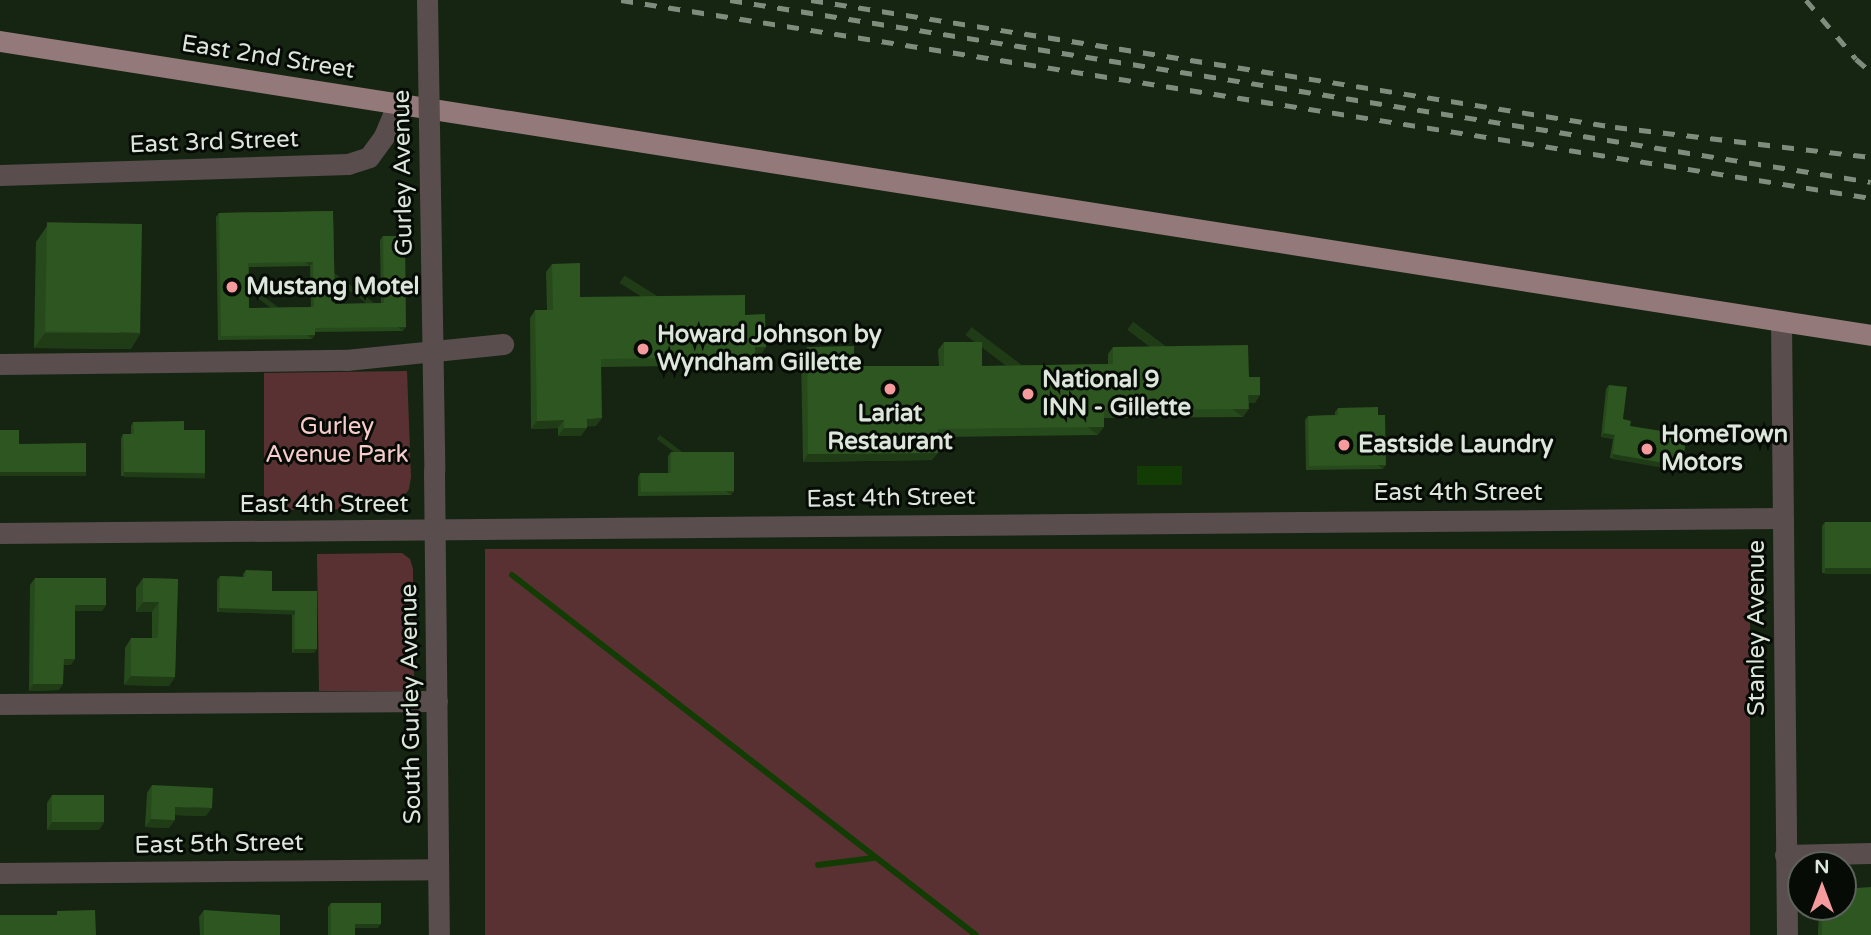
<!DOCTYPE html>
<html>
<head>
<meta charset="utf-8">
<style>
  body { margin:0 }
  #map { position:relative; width:1871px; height:935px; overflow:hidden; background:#162412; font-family:"Varela Round",sans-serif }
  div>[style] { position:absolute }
  .green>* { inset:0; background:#5a3132; transform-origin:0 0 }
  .water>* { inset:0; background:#133c04; transform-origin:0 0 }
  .stream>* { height:6px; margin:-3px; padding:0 3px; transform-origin:3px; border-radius:3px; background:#133c04 }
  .minor>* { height:21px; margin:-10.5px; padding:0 10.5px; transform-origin:10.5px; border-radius:10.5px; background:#594d4d }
  .major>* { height:21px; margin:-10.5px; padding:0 10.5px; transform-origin:10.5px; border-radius:10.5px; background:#937979 }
  .rail>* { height:5px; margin-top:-2.5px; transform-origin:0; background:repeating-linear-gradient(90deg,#808c7d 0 12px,transparent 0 24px) }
  .minor-bridge>* { height:21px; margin:-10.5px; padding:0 10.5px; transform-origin:10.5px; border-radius:10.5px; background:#594d4d }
  .wall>* { inset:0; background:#274a1c }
  .shaded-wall>* { inset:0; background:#203c17; transform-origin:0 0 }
  .building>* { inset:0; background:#2d5621; transform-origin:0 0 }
  .dots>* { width:19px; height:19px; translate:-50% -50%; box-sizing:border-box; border:4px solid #060b05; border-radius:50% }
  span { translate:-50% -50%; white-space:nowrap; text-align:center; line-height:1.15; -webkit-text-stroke:6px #060b05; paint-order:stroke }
  .street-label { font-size:24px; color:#dce6da }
  .poi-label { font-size:24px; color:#dce6da; font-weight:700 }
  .left { translate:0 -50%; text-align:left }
  .park-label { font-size:24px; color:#f8cccc }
  .north { position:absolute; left:1787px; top:851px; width:70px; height:70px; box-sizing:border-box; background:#060b05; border:2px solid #5c635a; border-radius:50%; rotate:0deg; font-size:19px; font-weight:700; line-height:28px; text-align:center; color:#dce6da }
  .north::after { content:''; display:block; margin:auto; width:24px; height:32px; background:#f59b9d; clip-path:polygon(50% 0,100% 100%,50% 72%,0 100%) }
</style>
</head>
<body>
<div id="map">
  <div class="green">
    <div style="clip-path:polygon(407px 371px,411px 477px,409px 489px,403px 498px,387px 509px,264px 510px,264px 373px)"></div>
    <div style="left:1750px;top:549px;width:386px;height:1265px;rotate:90deg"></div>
    <div style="clip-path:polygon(402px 553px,410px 559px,413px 569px,414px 691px,319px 691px,317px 554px)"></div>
  </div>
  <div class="water">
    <div style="left:1137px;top:466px;width:45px;height:19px"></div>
  </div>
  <div class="stream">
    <div style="left:512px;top:575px;width:587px;rotate:37.81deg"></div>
    <div style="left:818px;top:865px;width:56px;rotate:-7.1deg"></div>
  </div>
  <div class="minor">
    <div style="left:0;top:175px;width:348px;rotate:-1.8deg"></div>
    <div style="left:348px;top:164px;width:22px;rotate:-18deg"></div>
    <div style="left:369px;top:157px;width:26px;rotate:-54deg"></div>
    <div style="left:384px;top:136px;width:34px;rotate:-67deg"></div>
    <div style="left:1781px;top:321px;width:614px;rotate:89.44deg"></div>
    <div style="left:0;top:364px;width:346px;rotate:-0.7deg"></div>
    <div style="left:346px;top:360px;width:158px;rotate:-5.8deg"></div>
    <div style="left:434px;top:471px;width:464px;rotate:89.4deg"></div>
    <div style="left:0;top:533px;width:1783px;rotate:-0.48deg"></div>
    <div style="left:0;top:704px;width:437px;rotate:-0.4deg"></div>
    <div style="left:1785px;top:855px;width:86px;rotate:-1.3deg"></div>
    <div style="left:0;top:873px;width:438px;rotate:-0.5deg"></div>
  </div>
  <div class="major">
    <div style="left:0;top:41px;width:1894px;rotate:8.93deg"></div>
  </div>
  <div class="rail">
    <div style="left:621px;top:0;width:1266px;rotate:9deg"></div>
    <div style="left:730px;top:0;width:1155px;rotate:9.06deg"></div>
    <div style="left:811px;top:0;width:814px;rotate:8.98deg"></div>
    <div style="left:1615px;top:127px;width:258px;rotate:6.7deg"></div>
    <div style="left:1806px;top:0;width:77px;rotate:49.7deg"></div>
    <div style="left:1856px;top:59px;width:20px;rotate:41deg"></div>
  </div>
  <div class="minor-bridge">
    <div style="left:427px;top:0;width:471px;rotate:89.1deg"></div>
  </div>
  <div class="wall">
    <div style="clip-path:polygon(evenodd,333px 211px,335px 304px,381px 303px,380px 240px,383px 236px,403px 331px,315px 332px,312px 339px,218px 340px,216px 217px,219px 213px,333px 211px,310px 266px,311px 307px,249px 308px,249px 267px,310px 266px)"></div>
    <div style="clip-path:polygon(47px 226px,131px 349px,34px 348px,36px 242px)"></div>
    <div style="clip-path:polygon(552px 264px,580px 297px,745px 315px,766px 347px,760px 355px,755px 355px,755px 357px,750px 365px,601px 367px,596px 426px,587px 426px,581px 436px,558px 436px,558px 428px,531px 429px,530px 318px,535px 310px,547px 310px,546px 272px)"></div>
    <div style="clip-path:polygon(944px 342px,982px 366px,1108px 364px,1108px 354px,1113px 347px,1249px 377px,1255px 403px,1249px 403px,1243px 417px,1104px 418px,1098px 435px,938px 437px,932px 460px,803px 462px,801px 354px,807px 347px,854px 366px,939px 366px,938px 350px)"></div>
    <div style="clip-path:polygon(1609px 385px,1623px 419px,1679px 470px,1610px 458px,1613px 439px,1601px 437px,1606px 389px)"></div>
    <div style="clip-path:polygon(1338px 408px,1383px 469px,1306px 470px,1305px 420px,1308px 416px,1335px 415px,1335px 412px)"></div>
    <div style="clip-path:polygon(133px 422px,184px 430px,205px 473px,202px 477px,121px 476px,121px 438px,123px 434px,131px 434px,131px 426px)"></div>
    <div style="clip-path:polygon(671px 452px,734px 491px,731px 495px,638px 496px,638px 477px,640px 473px,668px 473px,668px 456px)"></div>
    <div style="clip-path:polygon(1825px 522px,1871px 573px,1822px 573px,1822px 526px)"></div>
    <div style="clip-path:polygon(246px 570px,272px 591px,317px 591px,314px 653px,292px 653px,292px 614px,217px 612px,217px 580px,220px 576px,243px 577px,243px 574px)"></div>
    <div style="clip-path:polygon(35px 578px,106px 605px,102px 611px,75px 611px,71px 665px,63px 665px,59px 690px,29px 691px,30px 585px)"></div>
    <div style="clip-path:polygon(143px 578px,178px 579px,175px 677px,169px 686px,124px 685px,125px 648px,131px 638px,152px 638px,152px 612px,136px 612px,136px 588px)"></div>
    <div style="clip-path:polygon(152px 785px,206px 816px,175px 815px,169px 828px,145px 827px,147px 793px)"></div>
    <div style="clip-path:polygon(52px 795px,104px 822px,99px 830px,47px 830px,47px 803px)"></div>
    <div style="clip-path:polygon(331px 903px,378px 928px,355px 928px,355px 935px,328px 935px,328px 907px)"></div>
    <div style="clip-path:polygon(1819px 907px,1843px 907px,1871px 935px,1818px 935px)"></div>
    <div style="clip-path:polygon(204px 910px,280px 935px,200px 935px,199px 917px)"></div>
  </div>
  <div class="shaded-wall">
    <div style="left:313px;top:262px;width:5px;height:65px;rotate:127deg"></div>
    <div style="left:406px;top:327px;width:5px;height:91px;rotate:127deg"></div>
    <div style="clip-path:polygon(45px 333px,141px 333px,131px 349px,34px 348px)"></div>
    <div style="left:315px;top:335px;width:5px;height:94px;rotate:127deg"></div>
    <div style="clip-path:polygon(755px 347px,766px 347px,760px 355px,750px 355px)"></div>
    <div style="left:755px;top:357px;width:9px;height:154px;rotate:122deg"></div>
    <div style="clip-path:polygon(1248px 395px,1260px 395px,1255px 403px,1243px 403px)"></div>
    <div style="left:1249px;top:409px;width:10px;height:145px;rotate:127deg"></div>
    <div style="clip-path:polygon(602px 418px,596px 426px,581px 427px,587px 419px)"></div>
    <div style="clip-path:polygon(564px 420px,558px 428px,531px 429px,537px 421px)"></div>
    <div style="left:1104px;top:427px;width:10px;height:166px;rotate:127deg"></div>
    <div style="clip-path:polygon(564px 428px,587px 428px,581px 436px,558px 436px)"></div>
    <div style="clip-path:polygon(1604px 433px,1615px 435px,1613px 439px,1601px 437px)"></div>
    <div style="clip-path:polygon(938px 453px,932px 460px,803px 462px,808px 454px)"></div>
    <div style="left:1613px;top:454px;width:70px;height:5px;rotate:10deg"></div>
    <div style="left:1386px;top:465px;width:5px;height:77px;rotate:127deg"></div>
    <div style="left:0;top:472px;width:86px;height:4px"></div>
    <div style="left:124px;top:472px;width:81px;height:5px;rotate:1deg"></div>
    <div style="left:734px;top:491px;width:5px;height:93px;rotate:127deg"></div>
    <div style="left:1825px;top:568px;width:46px;height:6px"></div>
    <div style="clip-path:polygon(143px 602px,159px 602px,152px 612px,136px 612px)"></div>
    <div style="clip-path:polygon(75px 605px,106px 605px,102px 611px,71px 611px)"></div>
    <div style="left:219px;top:608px;width:76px;height:4px;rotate:2deg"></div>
    <div style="clip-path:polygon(295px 649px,317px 649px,314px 653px,292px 653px)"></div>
    <div style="clip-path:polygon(64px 659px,75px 659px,71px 665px,59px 665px)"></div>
    <div style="clip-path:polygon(131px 676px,175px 677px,169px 686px,124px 685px)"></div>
    <div style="clip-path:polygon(33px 684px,63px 684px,59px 690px,29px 691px)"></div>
    <div style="clip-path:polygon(175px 807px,212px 808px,206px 816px,170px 815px)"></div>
    <div style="clip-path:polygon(151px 819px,175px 820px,169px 828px,145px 827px)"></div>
    <div style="clip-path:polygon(52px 822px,104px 822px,99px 830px,47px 830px)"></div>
    <div style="clip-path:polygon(355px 924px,381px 924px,378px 928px,353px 928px)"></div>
  </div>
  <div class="building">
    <div style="clip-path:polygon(evenodd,333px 211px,335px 304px,384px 303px,383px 236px,405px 236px,406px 327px,315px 328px,315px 335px,221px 336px,219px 213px,333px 211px,313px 262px,314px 307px,249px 308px,248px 263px,313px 262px)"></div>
    <div style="left:142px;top:224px;width:109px;height:95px;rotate:91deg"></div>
    <div style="clip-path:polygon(580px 263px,580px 297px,745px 295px,745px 315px,765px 314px,766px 347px,755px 347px,755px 357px,601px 359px,602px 418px,587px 419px,587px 428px,564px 428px,564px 420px,537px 421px,535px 310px,553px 310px,552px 264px)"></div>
    <div style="clip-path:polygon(944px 342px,982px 342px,982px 366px,1113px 364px,1113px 347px,1248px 345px,1249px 377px,1260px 377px,1260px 395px,1248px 395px,1249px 409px,1104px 410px,1104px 427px,938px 429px,938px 453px,808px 454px,807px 347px,854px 346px,854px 366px,944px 366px)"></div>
    <div style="clip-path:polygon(1609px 385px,1627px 387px,1623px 419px,1631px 421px,1630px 426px,1687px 435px,1682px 466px,1613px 454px,1615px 435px,1604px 433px)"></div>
    <div style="clip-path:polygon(1378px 407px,1378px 415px,1385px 415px,1386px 465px,1309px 466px,1308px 416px,1338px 415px,1338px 408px)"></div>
    <div style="clip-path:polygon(184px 421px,184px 430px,205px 430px,205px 473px,124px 472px,123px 434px,134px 434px,133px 422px)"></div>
    <div style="clip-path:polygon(0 430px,19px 430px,19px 444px,86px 443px,86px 472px,0 472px)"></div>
    <div style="clip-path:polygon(671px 452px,734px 452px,734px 491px,641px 492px,640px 473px,671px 473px)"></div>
    <div style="left:1825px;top:522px;width:46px;height:46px"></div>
    <div style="clip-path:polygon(246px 570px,272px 571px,272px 591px,317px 591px,317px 649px,295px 649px,295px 610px,219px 608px,220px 576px,245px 577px)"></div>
    <div style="clip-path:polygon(35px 578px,106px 578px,106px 605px,75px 605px,75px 659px,64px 659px,63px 684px,33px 684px)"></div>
    <div style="clip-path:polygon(143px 578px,178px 579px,175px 677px,131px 676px,131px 638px,158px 638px,159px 602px,143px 602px)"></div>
    <div style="clip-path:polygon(152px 785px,213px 788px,212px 808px,175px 807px,175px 820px,151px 819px)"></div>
    <div style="left:52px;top:795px;width:52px;height:27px"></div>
    <div style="clip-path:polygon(1871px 887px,1871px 935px,1822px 935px,1822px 907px,1843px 907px,1843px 889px)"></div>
    <div style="clip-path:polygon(331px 903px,381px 903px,381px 924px,355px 924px,355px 935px,331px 935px)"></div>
    <div style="clip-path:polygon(95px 910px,96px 935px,0 935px,0 915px,57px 915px,57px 911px)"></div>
    <div style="clip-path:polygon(204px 910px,280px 915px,280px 935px,204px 935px)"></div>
  </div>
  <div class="dots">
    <div style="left:232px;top:287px;background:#f59b9d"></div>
    <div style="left:643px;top:349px;background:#f59b9d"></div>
    <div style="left:890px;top:389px;background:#f59b9d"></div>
    <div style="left:1028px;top:394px;background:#f59b9d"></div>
    <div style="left:1344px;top:445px;background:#f59b9d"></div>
    <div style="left:1647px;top:449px;background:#f59b9d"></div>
  </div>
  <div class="street-label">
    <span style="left:268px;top:57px;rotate:9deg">East 2nd Street</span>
    <span style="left:214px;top:142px;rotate:-2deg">East 3rd Street</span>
    <span style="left:403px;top:173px;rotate:-91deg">Gurley Avenue</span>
    <span style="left:1458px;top:493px">East 4th Street</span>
    <span style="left:891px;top:498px;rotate:-1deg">East 4th Street</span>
    <span style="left:324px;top:505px">East 4th Street</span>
    <span style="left:1757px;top:628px;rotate:-90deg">Stanley Avenue</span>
    <span style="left:411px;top:704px;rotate:-91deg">South Gurley Avenue</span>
    <span style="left:219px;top:844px;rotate:-1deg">East 5th Street</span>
  </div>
  <div class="poi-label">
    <span class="left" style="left:246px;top:287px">Mustang Motel</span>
    <span class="left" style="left:657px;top:349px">Howard Johnson by<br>Wyndham Gillette</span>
    <span class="left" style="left:1042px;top:394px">National 9<br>INN - Gillette</span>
    <span style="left:890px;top:428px">Lariat<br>Restaurant</span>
    <span class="left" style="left:1661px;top:449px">HomeTown<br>Motors</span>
    <span class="left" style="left:1358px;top:445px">Eastside Laundry</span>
  </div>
  <div class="park-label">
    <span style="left:337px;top:441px">Gurley<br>Avenue Park</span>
  </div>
  <div class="north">N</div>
</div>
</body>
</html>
